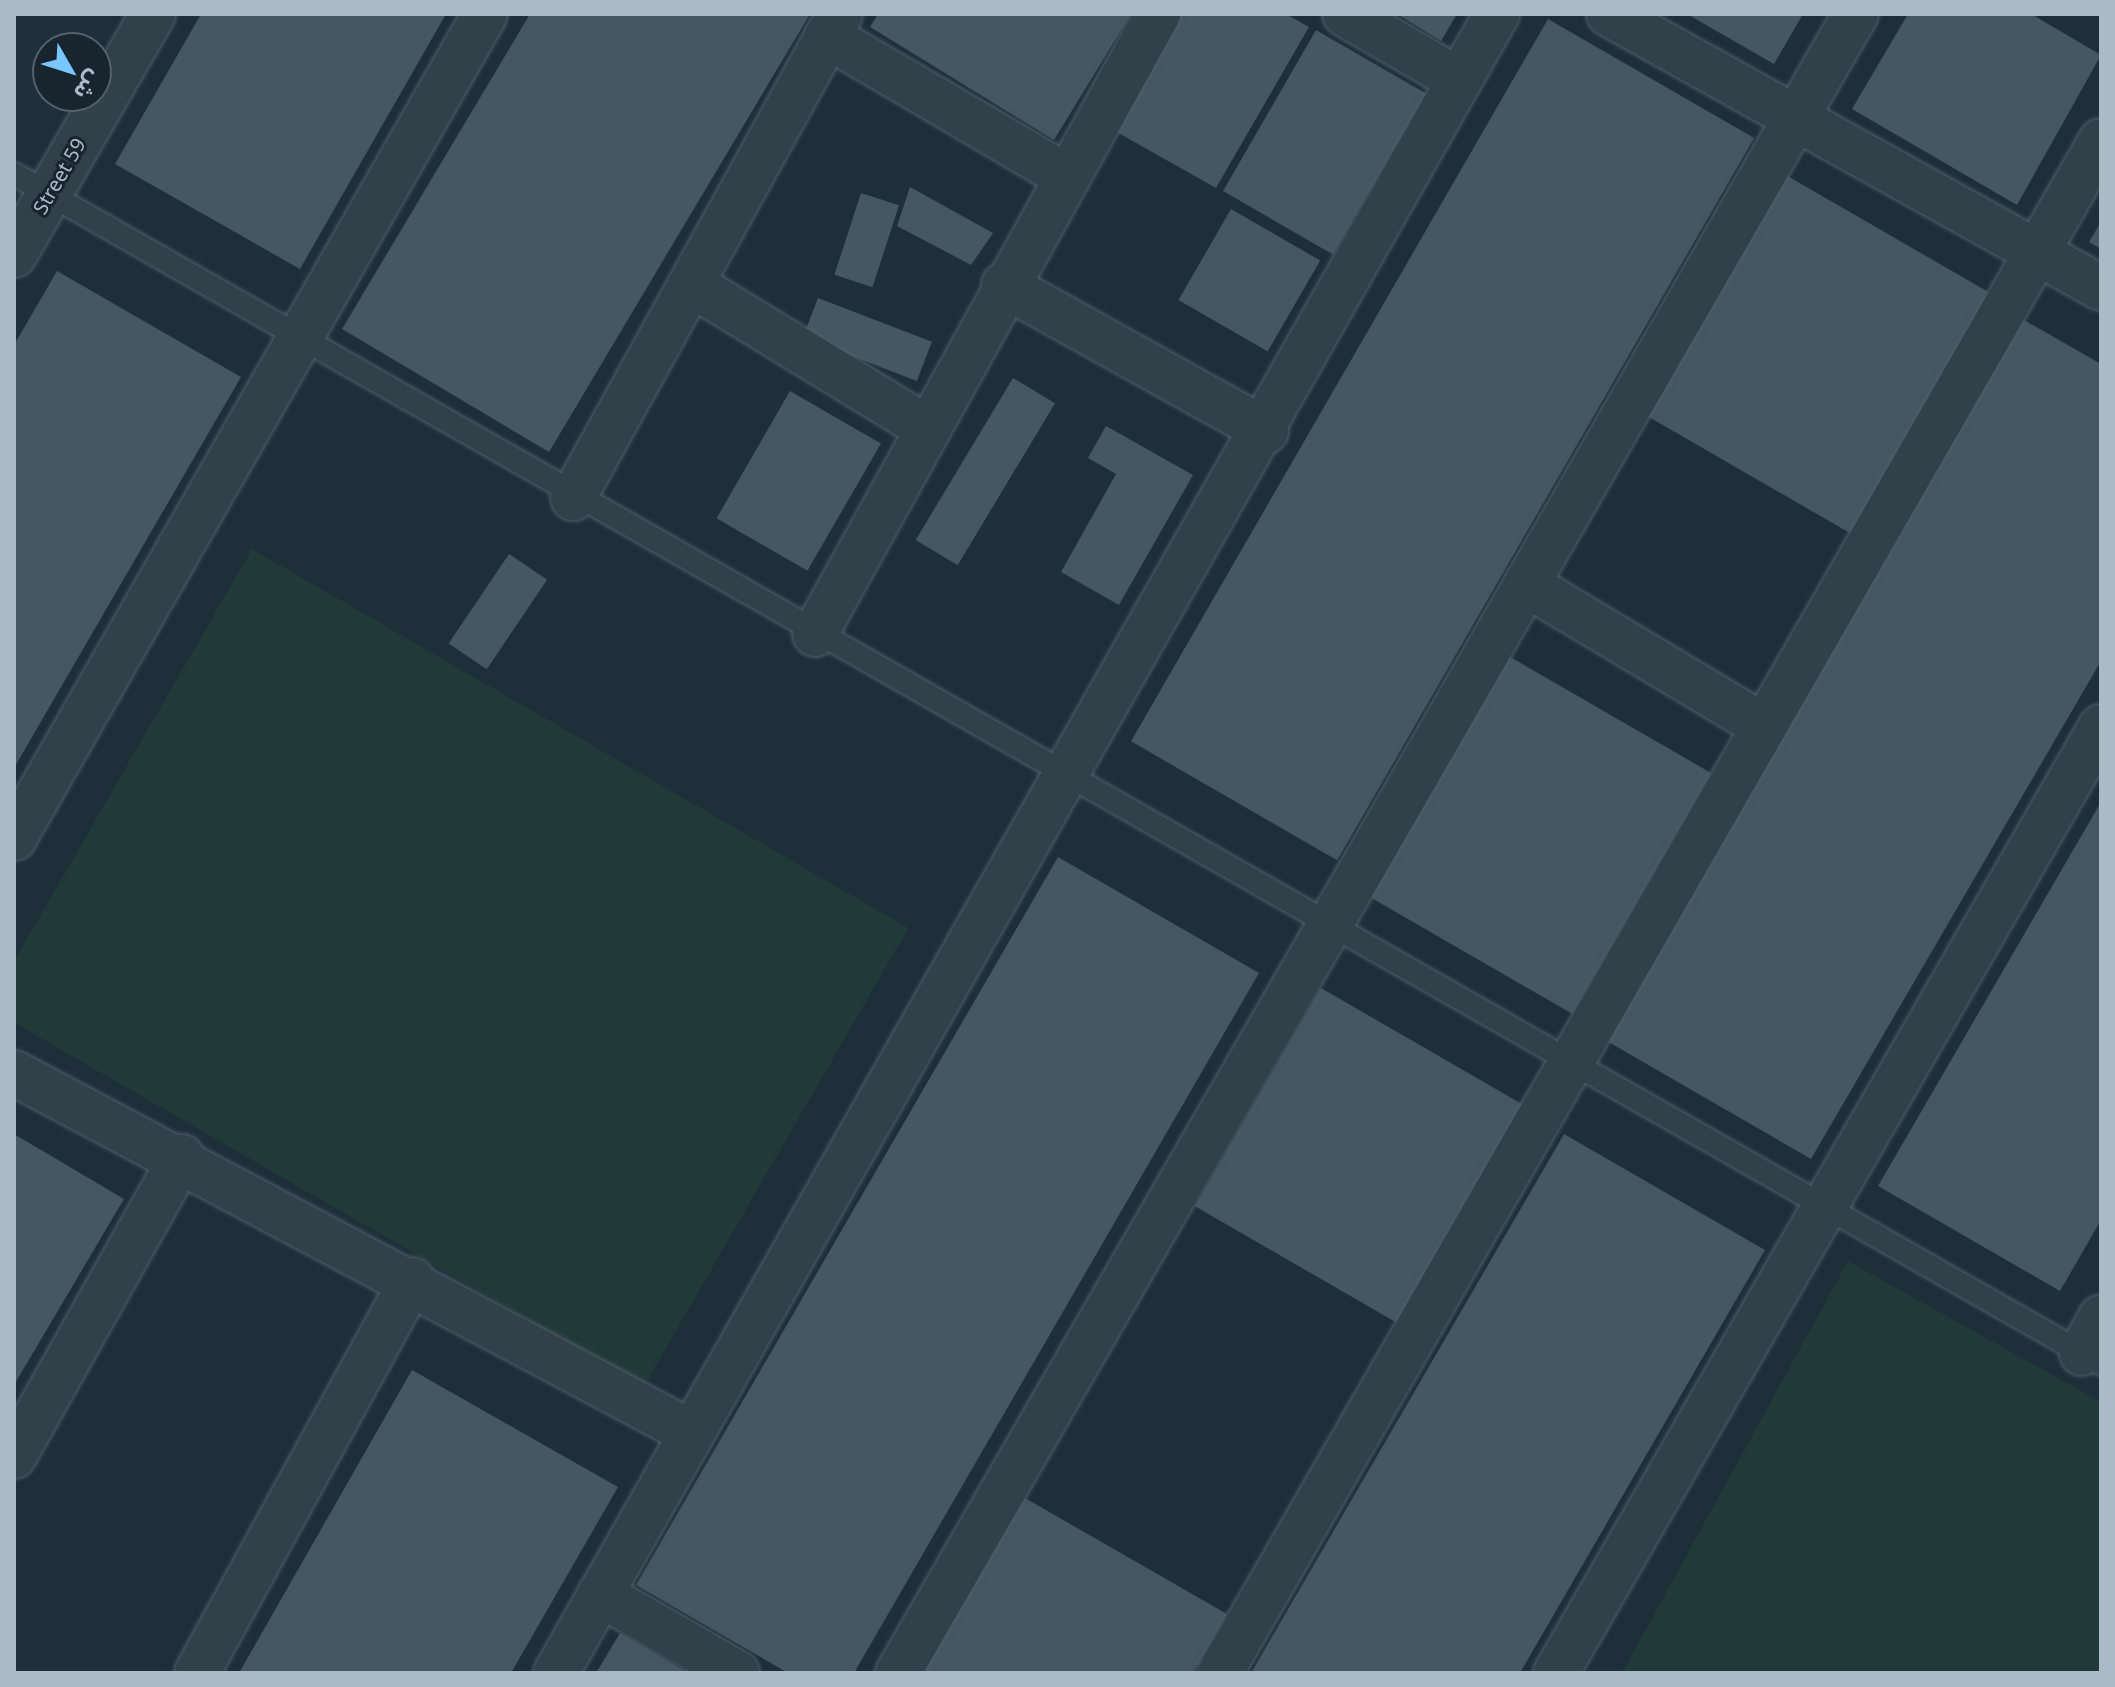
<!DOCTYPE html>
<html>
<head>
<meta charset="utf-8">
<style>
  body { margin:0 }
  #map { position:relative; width:2115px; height:1687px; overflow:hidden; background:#1e2f39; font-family:"Noto Sans","Noto Sans Arabic",sans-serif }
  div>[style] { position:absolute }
  .green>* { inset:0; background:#203a38; transform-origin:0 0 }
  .building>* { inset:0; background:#445763; transform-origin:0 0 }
  .roads { filter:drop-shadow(0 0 2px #4f5e67) drop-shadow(0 0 2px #4f5e67) }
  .service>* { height:22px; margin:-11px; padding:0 11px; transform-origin:11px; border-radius:11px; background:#32404a }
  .minor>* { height:44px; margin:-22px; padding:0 22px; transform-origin:22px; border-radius:22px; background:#32404a }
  span { translate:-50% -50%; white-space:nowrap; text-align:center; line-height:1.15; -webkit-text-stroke:6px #18252e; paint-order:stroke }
  .street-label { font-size:20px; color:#acbbc6 }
  .frame { position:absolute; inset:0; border:16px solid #acbbc6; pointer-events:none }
  .north { position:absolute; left:32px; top:32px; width:80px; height:80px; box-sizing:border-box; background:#18252e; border:2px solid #53616b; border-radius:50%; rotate:129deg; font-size:22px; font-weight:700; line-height:32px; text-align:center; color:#acbbc6 }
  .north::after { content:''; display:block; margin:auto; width:28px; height:36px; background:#78c7ff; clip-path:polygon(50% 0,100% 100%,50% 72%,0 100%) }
</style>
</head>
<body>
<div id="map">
  <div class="green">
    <div style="left:252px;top:549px;width:758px;height:529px;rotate:30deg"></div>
    <div style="clip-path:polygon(1848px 1261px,2101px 1402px,2101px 1673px,1622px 1673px)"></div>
  </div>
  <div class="building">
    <div style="clip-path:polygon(201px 14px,446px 14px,300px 269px,115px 164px)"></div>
    <div style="clip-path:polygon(530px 14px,810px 14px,549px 452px,342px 329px)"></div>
    <div style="clip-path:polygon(878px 14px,1131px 14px,1054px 140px,870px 27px)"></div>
    <div style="clip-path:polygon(1170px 14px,1286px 14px,1309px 27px,1216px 188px,1106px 126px)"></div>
    <div style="clip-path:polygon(1397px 14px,1457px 14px,1441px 41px)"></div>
    <div style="clip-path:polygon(1687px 14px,1803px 14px,1774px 64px)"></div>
    <div style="clip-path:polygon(1908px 14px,2031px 14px,2101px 55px,2017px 205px,1852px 109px)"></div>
    <div style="left:1548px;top:19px;width:238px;height:834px;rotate:30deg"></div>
    <div style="left:1316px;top:30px;width:127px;height:186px;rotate:30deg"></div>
    <div style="left:1784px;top:174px;width:238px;height:278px;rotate:30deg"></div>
    <div style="clip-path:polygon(910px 187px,993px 233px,971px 265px,897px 226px)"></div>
    <div style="left:861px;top:193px;width:40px;height:86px;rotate:18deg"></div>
    <div style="left:1231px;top:209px;width:103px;height:105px;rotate:30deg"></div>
    <div style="clip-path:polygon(2101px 222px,2101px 249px,2089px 242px)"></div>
    <div style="clip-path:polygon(57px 271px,241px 377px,14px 768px,14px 345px)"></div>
    <div style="left:818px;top:298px;width:122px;height:42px;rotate:21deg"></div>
    <div style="clip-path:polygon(2024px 320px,2101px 364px,2101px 661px,1811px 1159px,1605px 1040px)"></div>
    <div style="left:1013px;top:378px;width:49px;height:189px;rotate:31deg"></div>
    <div style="left:790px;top:391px;width:105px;height:147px;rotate:30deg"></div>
    <div style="clip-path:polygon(1106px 426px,1193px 475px,1119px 605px,1061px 572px,1116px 474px,1088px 458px)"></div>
    <div style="left:509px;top:554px;width:46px;height:108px;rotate:34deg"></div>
    <div style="left:1505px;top:654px;width:238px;height:278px;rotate:30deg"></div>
    <div style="clip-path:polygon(2101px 802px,2101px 1220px,2060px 1291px,1878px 1186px)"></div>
    <div style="clip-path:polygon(1058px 857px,1259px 973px,854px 1673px,788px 1673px,636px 1585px)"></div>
    <div style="left:1321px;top:988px;width:232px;height:252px;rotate:30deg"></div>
    <div style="clip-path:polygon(14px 1134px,124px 1199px,14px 1385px)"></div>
    <div style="clip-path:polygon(1564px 1134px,1765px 1250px,1520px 1673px,1251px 1673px)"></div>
    <div style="clip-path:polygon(412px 1370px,618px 1487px,511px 1673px,239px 1673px)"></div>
    <div style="clip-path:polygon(1025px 1498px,1227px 1614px,1193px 1673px,923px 1673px)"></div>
    <div style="clip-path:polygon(620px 1633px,688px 1673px,596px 1673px)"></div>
  </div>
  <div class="roads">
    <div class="service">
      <div style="left:14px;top:174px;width:2402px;rotate:29.69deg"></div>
    </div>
    <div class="minor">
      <div style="left:1345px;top:14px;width:132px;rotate:30.1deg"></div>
      <div style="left:1609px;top:14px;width:563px;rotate:29.11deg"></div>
      <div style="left:827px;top:36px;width:277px;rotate:30.4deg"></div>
      <div style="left:14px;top:255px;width:278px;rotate:-60deg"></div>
      <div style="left:691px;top:284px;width:276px;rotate:31.4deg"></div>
      <div style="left:1004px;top:285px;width:300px;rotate:29.1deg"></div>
      <div style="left:573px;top:498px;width:553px;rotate:-61.12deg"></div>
      <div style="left:1526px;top:584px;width:276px;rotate:30.9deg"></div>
      <div style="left:815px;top:634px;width:709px;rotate:-61.05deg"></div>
      <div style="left:14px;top:838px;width:949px;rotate:-60.25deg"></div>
      <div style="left:14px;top:1073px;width:763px;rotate:27.98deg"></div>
      <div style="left:2082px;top:1353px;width:40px;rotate:-62deg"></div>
      <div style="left:14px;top:1456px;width:343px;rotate:-60.7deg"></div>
      <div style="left:600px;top:1594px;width:158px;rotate:30deg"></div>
      <div style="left:197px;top:1673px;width:448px;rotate:-61.3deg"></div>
      <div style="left:556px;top:1673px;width:1907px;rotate:-60.44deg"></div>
      <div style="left:898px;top:1673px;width:1916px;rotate:-60deg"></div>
      <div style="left:1220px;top:1673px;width:1767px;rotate:-60.1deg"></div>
      <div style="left:1556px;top:1673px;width:1092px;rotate:-60.05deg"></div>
    </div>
  </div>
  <div class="street-label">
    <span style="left:59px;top:176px;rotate:-60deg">Street 59</span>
  </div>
  <div class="frame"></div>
  <div class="north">ش</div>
</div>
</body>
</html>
